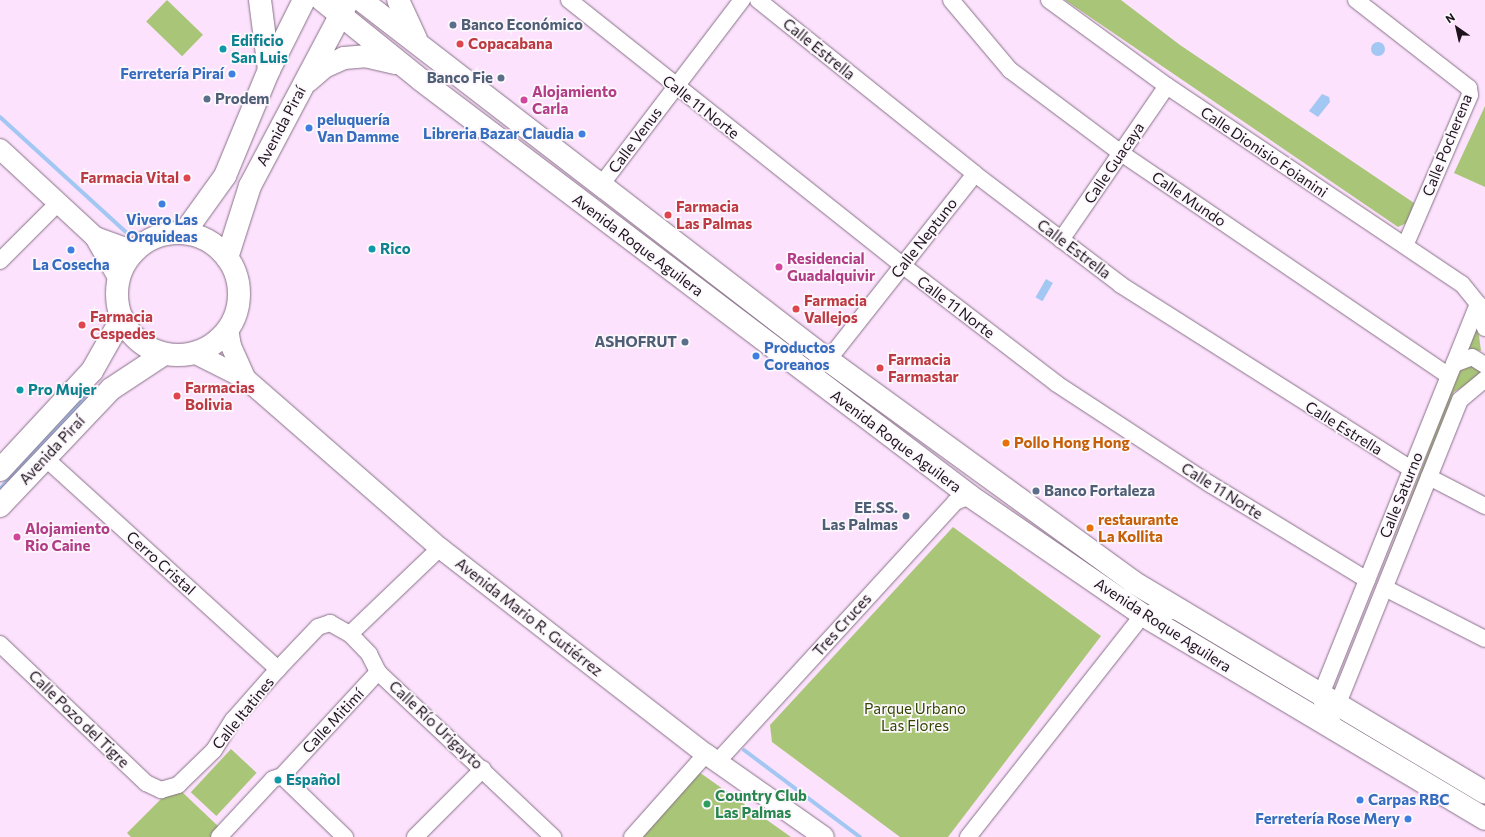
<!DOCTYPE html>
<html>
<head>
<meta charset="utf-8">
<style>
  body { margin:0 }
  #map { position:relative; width:1485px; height:837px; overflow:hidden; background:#fce2fc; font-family:Commissioner,sans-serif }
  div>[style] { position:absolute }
  .green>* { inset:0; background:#a9c678; transform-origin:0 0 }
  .water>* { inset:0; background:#a3c7f3; transform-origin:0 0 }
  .round { border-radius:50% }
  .stream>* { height:4px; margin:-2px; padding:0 2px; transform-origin:2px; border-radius:2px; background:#a3c7f3 }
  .roads { filter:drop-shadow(0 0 1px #887188) drop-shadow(0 0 1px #887188) }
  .minor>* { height:16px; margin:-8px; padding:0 8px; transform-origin:8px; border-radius:8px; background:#fff }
  .tertiary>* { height:20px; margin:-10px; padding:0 10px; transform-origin:10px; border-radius:10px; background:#fff }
  .secondary>* { height:22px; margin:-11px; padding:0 11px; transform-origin:11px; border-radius:11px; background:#fff }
  .secondary>.ring { margin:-11px; padding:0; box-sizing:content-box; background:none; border:22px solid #fff; border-radius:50% }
  .dots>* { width:11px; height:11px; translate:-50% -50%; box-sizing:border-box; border:2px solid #fcf7fc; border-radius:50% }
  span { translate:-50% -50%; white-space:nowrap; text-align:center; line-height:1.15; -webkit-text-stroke:3.5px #fcf7fc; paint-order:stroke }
  .service-label { font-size:15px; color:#4e5e75; font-weight:700 }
  .left { translate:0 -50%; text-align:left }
  .right { translate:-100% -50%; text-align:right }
  .culture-label { font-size:15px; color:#0d838f; font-weight:700 }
  .health-label { font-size:15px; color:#be3a42; font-weight:700 }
  .street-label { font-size:15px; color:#1c131c }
  .shop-label { font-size:15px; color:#366cbe; font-weight:700 }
  .hotel-label { font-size:15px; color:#b23c85; font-weight:700 }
  .food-label { font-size:15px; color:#c56008; font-weight:700 }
  .park-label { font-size:15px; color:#324600 }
  .leisure-label { font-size:15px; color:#27864d; font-weight:700 }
  .north { position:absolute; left:1437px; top:8px; width:40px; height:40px; -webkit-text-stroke:3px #fcf7fc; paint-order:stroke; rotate:326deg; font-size:11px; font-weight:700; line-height:16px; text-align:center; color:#1c131c }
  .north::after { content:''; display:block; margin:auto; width:14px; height:18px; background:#1c131c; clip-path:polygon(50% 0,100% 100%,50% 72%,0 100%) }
</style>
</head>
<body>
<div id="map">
  <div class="green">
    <div style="left:167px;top:0;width:50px;height:30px;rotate:44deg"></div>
    <div style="clip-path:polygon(1065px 0,1121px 0,1180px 45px,1420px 207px,1413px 220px,1398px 227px)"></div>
    <div style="clip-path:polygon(1485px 106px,1485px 187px,1454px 173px)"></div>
    <div style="clip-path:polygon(1478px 328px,1481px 351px,1468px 349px,1476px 329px)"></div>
    <div style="clip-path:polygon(1468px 364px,1482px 371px,1481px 376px,1454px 392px,1341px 680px,1460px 368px)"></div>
    <div style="clip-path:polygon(953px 527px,1101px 636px,948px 837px,900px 837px,772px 742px,770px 725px)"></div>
    <div style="left:231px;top:749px;width:35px;height:59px;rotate:43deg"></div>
    <div style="clip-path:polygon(699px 772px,791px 837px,640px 837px)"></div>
    <div style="clip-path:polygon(171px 789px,180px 790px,219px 827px,212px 837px,131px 837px,127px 833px)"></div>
  </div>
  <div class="water">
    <div class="round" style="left:1371px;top:42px;width:14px;height:14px"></div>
    <div style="clip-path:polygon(1322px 94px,1329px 97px,1330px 102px,1318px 117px,1309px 111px)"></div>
    <div style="left:1046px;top:279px;width:8px;height:21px;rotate:30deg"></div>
  </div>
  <div class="stream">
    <div style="left:0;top:117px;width:173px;rotate:42.4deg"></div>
    <div style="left:0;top:489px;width:129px;rotate:-47.2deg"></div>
    <div style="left:744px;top:750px;width:145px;rotate:36.9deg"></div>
  </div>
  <div class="roads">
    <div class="minor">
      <div style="left:569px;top:0;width:426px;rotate:38.5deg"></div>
      <div style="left:902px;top:265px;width:195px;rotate:37.5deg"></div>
      <div style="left:1057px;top:384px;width:183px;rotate:33.2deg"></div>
      <div style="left:1210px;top:484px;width:184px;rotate:31.4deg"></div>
      <div style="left:758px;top:0;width:278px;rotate:38.7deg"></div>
      <div style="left:975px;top:174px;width:183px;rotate:37.2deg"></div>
      <div style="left:1121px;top:285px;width:343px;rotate:32.4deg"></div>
      <div style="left:951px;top:0;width:92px;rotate:49.9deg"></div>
      <div style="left:1010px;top:70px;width:139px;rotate:36.8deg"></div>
      <div style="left:1121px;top:153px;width:395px;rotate:34.2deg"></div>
      <div style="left:1049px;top:0;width:146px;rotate:36.1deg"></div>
      <div style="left:1167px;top:86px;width:355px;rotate:33.9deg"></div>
      <div style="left:1462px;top:284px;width:26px;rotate:51deg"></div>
      <div style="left:1478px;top:304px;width:25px;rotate:74deg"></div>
      <div style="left:1356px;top:0;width:143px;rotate:37.9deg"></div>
      <div style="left:1469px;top:88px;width:7px;rotate:82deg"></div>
      <div style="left:1470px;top:95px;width:164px;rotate:113.3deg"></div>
      <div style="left:601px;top:185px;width:233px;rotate:-52.7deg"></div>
      <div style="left:1061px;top:240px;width:187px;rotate:-55.5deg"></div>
      <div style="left:0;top:261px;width:83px;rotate:-45deg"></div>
      <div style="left:828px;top:360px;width:237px;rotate:-51.7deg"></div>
      <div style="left:1454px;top:364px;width:19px;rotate:-21deg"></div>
      <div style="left:1472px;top:357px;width:15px;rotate:32deg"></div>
      <div style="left:44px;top:457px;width:316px;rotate:42.2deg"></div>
      <div style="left:1429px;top:477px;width:63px;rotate:27.4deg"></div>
      <div style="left:1385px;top:588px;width:112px;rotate:27deg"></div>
      <div style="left:350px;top:634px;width:124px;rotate:-43.7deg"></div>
      <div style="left:0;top:644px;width:202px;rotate:43.6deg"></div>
      <div style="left:146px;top:783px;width:17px;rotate:25deg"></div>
      <div style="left:161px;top:790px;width:18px;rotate:-16deg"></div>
      <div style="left:178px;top:785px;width:50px;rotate:-44.2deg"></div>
      <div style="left:214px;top:750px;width:36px;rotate:-58deg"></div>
      <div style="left:233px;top:720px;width:68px;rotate:-48.6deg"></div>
      <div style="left:278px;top:669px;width:58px;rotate:-46.4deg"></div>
      <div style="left:318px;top:627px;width:13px;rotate:-18deg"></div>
      <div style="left:330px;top:623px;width:23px;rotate:29deg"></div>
      <div style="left:350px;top:634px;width:28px;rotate:46deg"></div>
      <div style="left:369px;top:654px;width:20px;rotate:63deg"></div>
      <div style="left:378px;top:672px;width:241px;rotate:43.3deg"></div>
      <div style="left:1329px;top:709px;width:9px;rotate:-21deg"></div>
      <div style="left:1337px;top:706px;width:330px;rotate:-68.1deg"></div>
      <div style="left:1460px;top:400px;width:33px;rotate:-40deg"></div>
      <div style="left:1336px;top:729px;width:36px;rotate:-117deg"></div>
      <div style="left:1320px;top:697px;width:424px;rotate:-68.1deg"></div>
      <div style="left:718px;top:761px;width:351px;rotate:-47.5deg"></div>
      <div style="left:955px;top:502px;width:16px;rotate:-22deg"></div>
      <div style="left:282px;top:776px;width:88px;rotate:44.1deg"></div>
      <div style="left:219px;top:837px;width:79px;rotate:-47deg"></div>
      <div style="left:273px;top:779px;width:9px;rotate:-18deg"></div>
      <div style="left:282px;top:776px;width:142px;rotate:-47.3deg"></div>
      <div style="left:415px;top:837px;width:96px;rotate:-45deg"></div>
      <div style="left:632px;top:837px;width:111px;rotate:-48.3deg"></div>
      <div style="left:968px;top:837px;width:283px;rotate:-51.8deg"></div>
      <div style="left:1143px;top:615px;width:20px;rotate:-15deg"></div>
      <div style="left:1162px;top:610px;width:18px;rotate:6deg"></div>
    </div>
    <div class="tertiary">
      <div style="left:0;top:149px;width:129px;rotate:42.8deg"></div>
      <div style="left:95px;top:237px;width:48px;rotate:60.3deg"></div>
      <div style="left:95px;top:237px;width:41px;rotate:19.7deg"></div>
      <div style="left:228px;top:329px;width:17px;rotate:80deg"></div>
      <div style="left:231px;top:346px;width:36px;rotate:66deg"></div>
      <div style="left:194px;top:353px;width:58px;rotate:26.6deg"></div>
      <div style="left:246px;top:379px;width:257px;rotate:41.1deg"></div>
      <div style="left:440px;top:548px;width:336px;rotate:37.8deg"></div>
      <div style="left:706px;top:754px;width:144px;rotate:35.1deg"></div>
    </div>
    <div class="secondary">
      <div style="left:260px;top:0;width:71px;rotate:82.7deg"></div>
      <div style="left:322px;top:0;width:127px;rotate:38.9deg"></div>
      <div style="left:421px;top:80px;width:689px;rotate:37.15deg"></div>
      <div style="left:970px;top:496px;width:210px;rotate:34.5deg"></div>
      <div style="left:1143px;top:615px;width:398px;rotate:30.8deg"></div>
      <div style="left:361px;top:0;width:590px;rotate:37.63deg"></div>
      <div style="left:828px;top:360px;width:377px;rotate:36deg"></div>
      <div style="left:1133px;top:582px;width:410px;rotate:30.9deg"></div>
      <div style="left:398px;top:0;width:43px;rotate:65.2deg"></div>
      <div style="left:308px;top:81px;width:21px;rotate:-41deg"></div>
      <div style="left:324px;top:67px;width:22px;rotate:-24deg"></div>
      <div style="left:344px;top:58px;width:21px;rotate:-5deg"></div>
      <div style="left:365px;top:56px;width:31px;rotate:13deg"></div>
      <div style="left:184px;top:233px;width:70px;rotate:-54.3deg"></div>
      <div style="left:225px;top:176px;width:115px;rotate:-67.5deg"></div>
      <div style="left:269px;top:70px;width:78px;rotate:-63.4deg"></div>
      <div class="ring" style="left:117px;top:233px;width:100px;height:100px"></div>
      <div style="left:227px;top:258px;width:76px;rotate:-72.3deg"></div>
      <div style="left:250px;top:186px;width:207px;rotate:-62.1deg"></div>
      <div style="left:0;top:470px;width:135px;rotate:-47.1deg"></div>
      <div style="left:92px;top:371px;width:61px;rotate:-60.5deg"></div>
      <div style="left:0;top:506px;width:161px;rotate:-46.5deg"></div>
      <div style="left:111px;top:389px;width:64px;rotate:-33.4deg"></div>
    </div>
  </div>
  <div class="dots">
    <div style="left:453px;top:25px;background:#5c6f8a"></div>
    <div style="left:460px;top:44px;background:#e0444e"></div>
    <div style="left:223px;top:49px;background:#0f9aa8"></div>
    <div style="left:232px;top:74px;background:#3f7fe0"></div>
    <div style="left:501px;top:78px;background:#5c6f8a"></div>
    <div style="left:207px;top:99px;background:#5c6f8a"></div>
    <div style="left:524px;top:100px;background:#d1479c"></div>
    <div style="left:309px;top:128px;background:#3f7fe0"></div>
    <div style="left:582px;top:134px;background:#3f7fe0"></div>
    <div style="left:187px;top:178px;background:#e0444e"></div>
    <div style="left:162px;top:204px;background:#3f7fe0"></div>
    <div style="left:668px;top:215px;background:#e0444e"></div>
    <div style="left:372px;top:249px;background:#0f9aa8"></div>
    <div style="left:71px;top:250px;background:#3f7fe0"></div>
    <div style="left:779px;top:267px;background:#d1479c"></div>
    <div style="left:796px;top:309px;background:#e0444e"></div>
    <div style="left:82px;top:325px;background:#e0444e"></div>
    <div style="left:685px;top:342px;background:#5c6f8a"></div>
    <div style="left:756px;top:356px;background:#3f7fe0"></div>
    <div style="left:880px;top:368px;background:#e0444e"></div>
    <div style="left:20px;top:390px;background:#0f9aa8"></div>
    <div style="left:177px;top:396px;background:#e0444e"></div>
    <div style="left:1006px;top:443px;background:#e8710a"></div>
    <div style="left:1036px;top:491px;background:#5c6f8a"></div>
    <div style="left:906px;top:516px;background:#5c6f8a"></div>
    <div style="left:1090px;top:528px;background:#e8710a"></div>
    <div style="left:17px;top:537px;background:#d1479c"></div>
    <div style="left:278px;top:780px;background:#0f9aa8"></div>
    <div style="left:1360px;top:800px;background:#3f7fe0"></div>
    <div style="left:707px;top:804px;background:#2e9e5b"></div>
    <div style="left:1408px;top:819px;background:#3f7fe0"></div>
  </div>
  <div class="service-label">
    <span class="left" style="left:461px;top:25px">Banco Económico</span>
    <span class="right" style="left:493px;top:78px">Banco Fie</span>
    <span class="left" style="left:215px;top:99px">Prodem</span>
    <span class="right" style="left:677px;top:342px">ASHOFRUT</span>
    <span class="left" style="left:1044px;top:491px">Banco Fortaleza</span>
    <span class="right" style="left:898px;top:516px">EE.SS.<br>Las Palmas</span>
  </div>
  <div class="culture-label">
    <span class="left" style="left:231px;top:49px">Edificio<br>San Luis</span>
    <span class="left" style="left:380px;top:249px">Rico</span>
    <span class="left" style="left:28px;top:390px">Pro Mujer</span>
    <span class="left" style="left:286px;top:780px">Español</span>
  </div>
  <div class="health-label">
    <span class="left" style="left:468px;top:44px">Copacabana</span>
    <span class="right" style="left:179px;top:178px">Farmacia Vital</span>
    <span class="left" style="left:676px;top:215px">Farmacia<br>Las Palmas</span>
    <span class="left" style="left:804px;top:309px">Farmacia<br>Vallejos</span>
    <span class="left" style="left:90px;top:325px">Farmacia<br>Cespedes</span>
    <span class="left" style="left:888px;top:368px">Farmacia<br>Farmastar</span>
    <span class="left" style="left:185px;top:396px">Farmacias<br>Bolivia</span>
  </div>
  <div class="street-label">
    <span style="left:819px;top:49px;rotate:39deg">Calle Estrella</span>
    <span style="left:701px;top:107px;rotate:38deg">Calle 11 Norte</span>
    <span style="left:281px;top:126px;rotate:-62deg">Avenida Piraí</span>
    <span style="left:635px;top:140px;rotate:-53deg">Calle Venus</span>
    <span style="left:1447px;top:145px;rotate:-68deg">Calle Pocherena</span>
    <span style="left:1264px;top:152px;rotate:34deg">Calle Dionisio Foianini</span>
    <span style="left:1114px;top:163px;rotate:-56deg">Calle Guacaya</span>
    <span style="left:1189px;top:199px;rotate:34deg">Calle Mundo</span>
    <span style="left:924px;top:238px;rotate:-52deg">Calle Neptuno</span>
    <span style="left:638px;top:245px;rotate:37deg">Avenida Roque Aguilera</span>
    <span style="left:1074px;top:249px;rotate:37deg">Calle Estrella</span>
    <span style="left:956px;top:307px;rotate:37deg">Calle 11 Norte</span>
    <span style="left:1344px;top:428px;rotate:32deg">Calle Estrella</span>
    <span style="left:896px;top:441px;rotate:37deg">Avenida Roque Aguilera</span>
    <span style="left:52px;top:450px;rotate:-47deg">Avenida Piraí</span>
    <span style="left:1222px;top:491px;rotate:32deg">Calle 11 Norte</span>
    <span style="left:1401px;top:495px;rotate:-68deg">Calle Saturno</span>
    <span style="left:161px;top:563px;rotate:42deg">Cerro Cristal</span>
    <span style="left:529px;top:617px;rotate:38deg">Avenida Mario R. Gutiérrez</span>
    <span style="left:842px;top:625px;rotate:-48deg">Tres Cruces</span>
    <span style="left:1163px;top:625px;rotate:33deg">Avenida Roque Aguilera</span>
    <span style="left:243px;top:713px;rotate:-51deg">Calle Itatines</span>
    <span style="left:79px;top:719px;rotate:44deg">Calle Pozo del Tigre</span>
    <span style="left:333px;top:721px;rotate:-47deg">Calle Mitimí</span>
    <span style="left:436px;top:725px;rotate:43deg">Calle Río Urigayto</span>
  </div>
  <div class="shop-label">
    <span class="right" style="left:224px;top:74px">Ferretería Piraí</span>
    <span class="left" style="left:317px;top:128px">peluquería<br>Van Damme</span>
    <span class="right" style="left:574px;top:134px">Libreria Bazar Claudia</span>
    <span style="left:162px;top:228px">Vivero Las<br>Orquideas</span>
    <span style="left:71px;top:265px">La Cosecha</span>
    <span class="left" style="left:764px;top:356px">Productos<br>Coreanos</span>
    <span class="left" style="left:1368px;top:800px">Carpas RBC</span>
    <span class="right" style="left:1400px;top:819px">Ferretería Rose Mery</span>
  </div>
  <div class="hotel-label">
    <span class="left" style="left:532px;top:100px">Alojamiento<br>Carla</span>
    <span class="left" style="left:787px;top:267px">Residencial<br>Guadalquivir</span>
    <span class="left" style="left:25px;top:537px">Alojamiento<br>Rio Caine</span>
  </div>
  <div class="food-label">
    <span class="left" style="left:1014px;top:443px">Pollo Hong Hong</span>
    <span class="left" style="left:1098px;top:528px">restaurante<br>La Kollita</span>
  </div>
  <div class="park-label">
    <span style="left:915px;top:717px">Parque Urbano<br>Las Flores</span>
  </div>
  <div class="leisure-label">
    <span class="left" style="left:715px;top:804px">Country Club<br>Las Palmas</span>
  </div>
  <div class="north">N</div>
</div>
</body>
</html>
